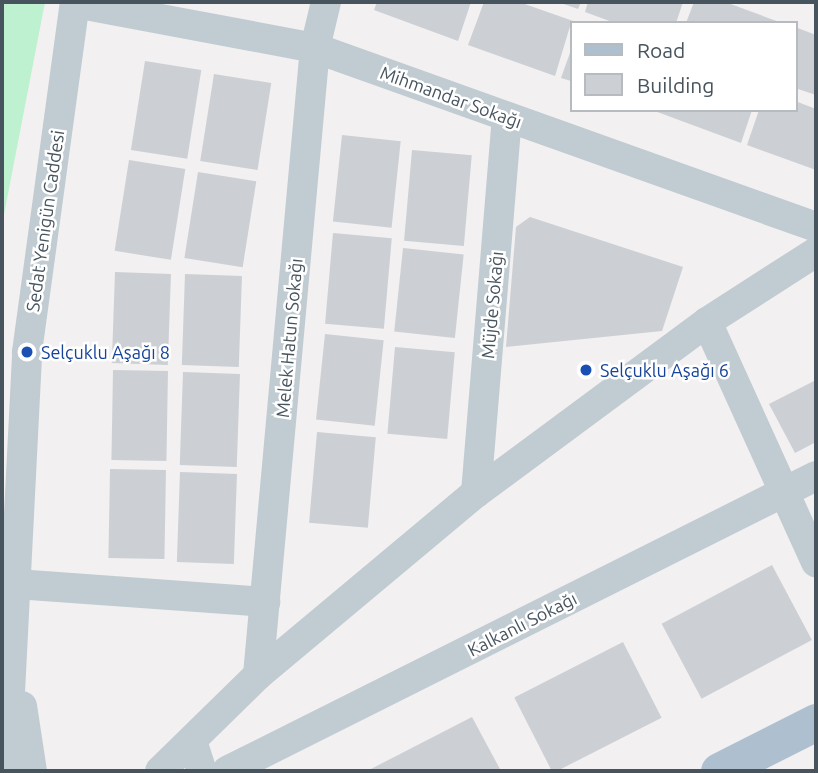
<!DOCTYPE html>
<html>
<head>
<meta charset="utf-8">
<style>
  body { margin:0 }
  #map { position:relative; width:818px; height:773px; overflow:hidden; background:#f2f0f0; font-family:Ubuntu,sans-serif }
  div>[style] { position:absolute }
  .green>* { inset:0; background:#bdf1cf }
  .building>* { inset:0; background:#cccfd4; transform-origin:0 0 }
  .minor>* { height:30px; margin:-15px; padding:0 15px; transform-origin:15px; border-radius:15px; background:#c0cbd2 }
  .major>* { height:37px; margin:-18.5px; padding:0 18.5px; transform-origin:18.5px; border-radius:18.5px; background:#aec0cf }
  .dots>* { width:19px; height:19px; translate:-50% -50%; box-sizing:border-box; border:4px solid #fff; border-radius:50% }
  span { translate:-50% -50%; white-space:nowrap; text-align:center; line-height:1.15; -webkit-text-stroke:5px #fff; paint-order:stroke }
  .street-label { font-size:18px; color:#47545e }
  .transit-label { font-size:18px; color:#164399 }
  .left { translate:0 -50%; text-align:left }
  .frame { position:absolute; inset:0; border:4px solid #47545e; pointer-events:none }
  .legend { position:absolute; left:570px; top:21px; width:228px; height:91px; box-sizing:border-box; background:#fff; border:2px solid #b5bbbf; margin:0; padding:9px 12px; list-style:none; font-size:21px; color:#47545e }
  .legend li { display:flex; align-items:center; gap:14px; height:35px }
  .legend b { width:35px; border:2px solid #b5bbbf }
</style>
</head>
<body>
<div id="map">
  <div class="green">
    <div style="clip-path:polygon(2px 2px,45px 2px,2px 225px)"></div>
  </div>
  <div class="building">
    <div style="clip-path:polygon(377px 2px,471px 2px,458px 41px,374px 10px)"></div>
    <div style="clip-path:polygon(484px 2px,519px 2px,576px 22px,571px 23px,555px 76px,468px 45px)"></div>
    <div style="clip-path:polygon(558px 2px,581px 2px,578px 9px)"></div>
    <div style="clip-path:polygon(588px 2px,683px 2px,676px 23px,615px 23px,585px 12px)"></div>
    <div style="clip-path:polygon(694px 2px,725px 2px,782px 23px,686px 23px)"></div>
    <div style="clip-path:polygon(795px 27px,816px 35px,816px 95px,795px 88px)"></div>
    <div style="clip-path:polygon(571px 50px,571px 81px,561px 78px)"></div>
    <div style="left:145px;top:61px;width:57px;height:90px;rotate:9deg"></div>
    <div style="left:214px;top:74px;width:58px;height:88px;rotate:9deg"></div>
    <div style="clip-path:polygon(795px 101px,816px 109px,816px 170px,747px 145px,759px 110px,795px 110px)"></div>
    <div style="clip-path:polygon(652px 110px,752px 110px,741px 143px)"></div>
    <div style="left:342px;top:135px;width:59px;height:87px;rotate:6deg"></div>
    <div style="left:412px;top:150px;width:60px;height:91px;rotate:5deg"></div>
    <div style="left:129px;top:160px;width:57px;height:92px;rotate:9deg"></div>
    <div style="left:198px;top:172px;width:59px;height:87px;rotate:9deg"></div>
    <div style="clip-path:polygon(530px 217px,683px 267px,662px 331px,506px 347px,516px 227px)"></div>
    <div style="left:333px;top:233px;width:59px;height:91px;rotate:5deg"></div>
    <div style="left:403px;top:248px;width:61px;height:84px;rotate:6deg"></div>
    <div style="left:115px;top:272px;width:56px;height:91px;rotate:2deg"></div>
    <div style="left:185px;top:274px;width:57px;height:91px;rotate:2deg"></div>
    <div style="left:325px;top:334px;width:59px;height:86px;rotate:6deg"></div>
    <div style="left:395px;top:347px;width:60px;height:87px;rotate:5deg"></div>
    <div style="left:113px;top:370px;width:55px;height:90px;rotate:1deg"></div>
    <div style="left:183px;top:372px;width:57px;height:93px;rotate:2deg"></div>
    <div style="clip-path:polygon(816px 380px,816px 442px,795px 453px,769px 404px)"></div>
    <div style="left:317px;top:432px;width:59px;height:91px;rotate:5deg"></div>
    <div style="left:110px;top:469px;width:56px;height:89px;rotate:1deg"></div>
    <div style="left:180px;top:472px;width:57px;height:90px;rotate:2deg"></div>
    <div style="left:772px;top:565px;width:85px;height:125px;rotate:62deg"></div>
    <div style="left:623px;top:642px;width:85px;height:122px;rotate:63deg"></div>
    <div style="clip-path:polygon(472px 717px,501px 771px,367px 771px)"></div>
  </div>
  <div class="minor">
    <div style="left:75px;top:3px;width:244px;rotate:10.6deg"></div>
    <div style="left:315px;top:48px;width:532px;rotate:19.66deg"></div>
    <div style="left:707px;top:322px;width:264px;rotate:65.6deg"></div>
    <div style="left:476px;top:493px;width:377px;rotate:-85.3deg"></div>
    <div style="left:16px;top:584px;width:250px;rotate:4.1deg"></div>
    <div style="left:258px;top:675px;width:630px;rotate:-84.81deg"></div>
    <div style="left:315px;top:48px;width:47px;rotate:-76.6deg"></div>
    <div style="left:22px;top:706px;width:66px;rotate:81.3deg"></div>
    <div style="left:192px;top:741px;width:32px;rotate:72deg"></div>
    <div style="left:6px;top:771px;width:420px;rotate:-87.1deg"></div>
    <div style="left:27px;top:352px;width:353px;rotate:-82.2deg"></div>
    <div style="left:160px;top:771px;width:137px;rotate:-44.4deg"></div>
    <div style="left:258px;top:675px;width:284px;rotate:-39.9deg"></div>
    <div style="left:476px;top:493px;width:287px;rotate:-36.5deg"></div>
    <div style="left:707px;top:322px;width:130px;rotate:-32.7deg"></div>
    <div style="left:227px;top:771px;width:659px;rotate:-26.6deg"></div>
  </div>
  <div class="major">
    <div style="left:719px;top:771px;width:109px;rotate:-26.8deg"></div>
  </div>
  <div class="dots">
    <div style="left:27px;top:352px;background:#1a4fb4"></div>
    <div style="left:586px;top:370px;background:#1a4fb4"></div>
  </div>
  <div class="street-label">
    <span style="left:451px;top:97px;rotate:20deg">Mihmandar Sokağı</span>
    <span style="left:45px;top:221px;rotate:-82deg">Sedat Yenigün Caddesi</span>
    <span style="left:492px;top:305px;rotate:-85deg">Müjde Sokağı</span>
    <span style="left:289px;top:338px;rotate:-85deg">Melek Hatun Sokağı</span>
    <span style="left:522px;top:624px;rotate:-27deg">Kalkanlı Sokağı</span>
  </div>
  <div class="transit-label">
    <span class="left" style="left:41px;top:352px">Selçuklu Aşağı 8</span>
    <span class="left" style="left:600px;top:370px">Selçuklu Aşağı 6</span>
  </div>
  <div class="frame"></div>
  <ul class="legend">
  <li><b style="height:9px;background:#aec0cf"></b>Road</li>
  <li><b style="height:19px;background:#cccfd4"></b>Building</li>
  </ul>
</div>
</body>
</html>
